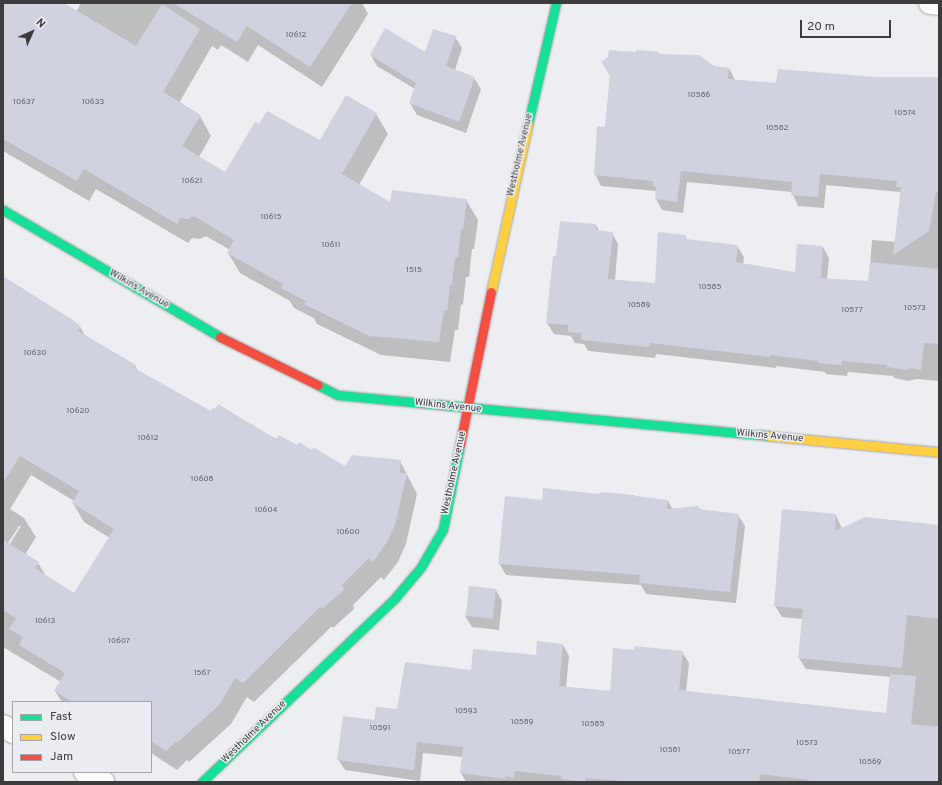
<!DOCTYPE html>
<html>
<head>
<meta charset="utf-8">
<style>
  body { margin:0 }
  #map { position:relative; width:942px; height:785px; overflow:hidden; background:#edeef1; font-family:Overpass,sans-serif }
  div>[style] { position:absolute }
  .shadow>* { inset:0; background:#0003 }
  .building>* { inset:0; background:#d0d2e0; transform-origin:0 0 }
  .roads { filter:drop-shadow(0 0 1px #a6a6a8) drop-shadow(0 0 1px #a6a6a8) }
  .street>* { height:22px; margin:-11px; padding:0 11px; transform-origin:11px; border-radius:11px; background:#fcfcfd }
  .fast>* { height:9px; margin:-4.5px; padding:0 4.5px; transform-origin:4.5px; border-radius:4.5px; background:#16e098 }
  .slow>* { height:9px; margin:-4.5px; padding:0 4.5px; transform-origin:4.5px; border-radius:4.5px; background:#ffcf43 }
  .jam>* { height:9px; margin:-4.5px; padding:0 4.5px; transform-origin:4.5px; border-radius:4.5px; background:#f24e42 }
  span { translate:-50% -50%; white-space:nowrap; text-align:center; line-height:1.15; -webkit-text-stroke:3px #ecedf2; paint-order:stroke }
  .number-label { font-size:8px; color:#616266 }
  .number-label span { -webkit-text-stroke-width:0 }
  .street-label { font-size:10px; color:#3c3c3e }
  .frame { position:absolute; inset:0; border:4px solid #3c3c3e; pointer-events:none }
  .legend { position:absolute; left:12px; top:701px; width:140px; height:72px; box-sizing:border-box; background:#ecedf2; border:1px solid #a6a6aa; margin:0; padding:5px 7px; list-style:none; font-size:12px; color:#3c3c3e }
  .legend li { display:flex; align-items:center; gap:8px; height:20px }
  .legend b { width:20px; border:1px solid #a6a6aa }
  .north { position:absolute; left:12px; top:12px; width:40px; height:40px; -webkit-text-stroke:3px #ecedf2; paint-order:stroke; rotate:45deg; font-size:11px; font-weight:700; line-height:16px; text-align:center; color:#3c3c3e }
  .north::after { content:''; display:block; margin:auto; width:14px; height:18px; background:#3c3c3e; clip-path:polygon(50% 0,100% 100%,50% 72%,0 100%) }
  .scale { position:absolute; left:800px; top:20px; width:91px; height:18px; box-sizing:border-box; border:2px solid #3c3c3e; border-top:0; padding-left:5px; font-size:12px; line-height:14px; white-space:nowrap; color:#3c3c3e; -webkit-text-stroke:3px #ecedf2; paint-order:stroke }
</style>
</head>
<body>
<div id="map">
  <div class="shadow">
    <div style="clip-path:polygon(3px 3px,61px 3px,76px 12px,81px 3px,362px 3px,368px 14px,322px 87px,258px 45px,248px 62px,221px 45px,218px 50px,212px 46px,179px 103px,200px 116px,211px 136px,199px 157px,225px 173px,260px 126px,321px 142px,376px 114px,388px 134px,359px 185px,391px 203px,466px 200px,478px 220px,474px 249px,472px 249px,469px 277px,466px 277px,463px 305px,461px 304px,458px 330px,455px 330px,450px 362px,381px 355px,317px 324px,314px 318px,294px 308px,290px 301px,240px 273px,228px 253px,230px 250px,206px 236px,200px 239px,192px 238px,188px 243px,96px 189px,89px 201px,3px 151px)"></div>
    <div style="clip-path:polygon(455px 37px,462px 48px,455px 70px,474px 78px,481px 89px,466px 133px,417px 115px,410px 103px,415px 89px,377px 66px,371px 55px,426px 54px)"></div>
    <div style="clip-path:polygon(659px 53px,660px 55px,714px 67px,729px 68px,735px 80px,777px 84px,875px 78px,939px 79px,939px 381px,917px 379px,908px 381px,894px 378px,893px 376px,848px 372px,847px 376px,826px 374px,825px 372px,776px 366px,776px 368px,656px 354px,655px 358px,588px 351px,584px 344px,575px 343px,571px 336px,554px 334px,547px 323px,557px 257px,596px 225px,599px 231px,612px 233px,618px 244px,615px 280px,656px 284px,685px 236px,687px 240px,737px 246px,744px 257px,743px 264px,796px 273px,823px 247px,829px 258px,827px 279px,869px 282px,872px 240px,896px 242px,901px 194px,900px 192px,826px 185px,824px 208px,798px 206px,792px 192px,687px 182px,683px 213px,662px 210px,656px 199px,656px 191px,601px 186px,595px 174px,606px 128px,611px 77px,602px 62px)"></div>
    <div style="clip-path:polygon(evenodd,3px 277px,80px 327px,85px 336px,135px 366px,138px 371px,211px 412px,346px 467px,400px 461px,417px 494px,406px 544px,398px 562px,384px 580px,381px 577px,353px 605px,354px 609px,333px 628px,332px 626px,254px 702px,247px 697px,231px 724px,189px 762px,187px 760px,177px 770px,151px 753px,151px 702px,62px 702px,55px 691px,61px 682px,3px 647px,3px 277px,31px 475px,74px 501px,73px 503px,84px 522px,110px 538px,75px 594px,46px 576px,38px 563px,28px 557px,26px 553px,36px 537px,24px 518px,10px 509px,31px 475px,3px 277px,19px 526px,21px 526px,10px 544px,8px 543px,19px 526px)"></div>
    <div style="clip-path:polygon(543px 501px,668px 501px,673px 510px,699px 508px,701px 510px,738px 515px,745px 526px,736px 603px,646px 594px,641px 585px,506px 575px,499px 563px)"></div>
    <div style="clip-path:polygon(836px 515px,842px 529px,939px 527px,939px 782px,466px 782px,461px 773px,463px 757px,423px 753px,420px 781px,345px 770px,338px 759px,375px 721px,472px 671px,537px 656px,563px 645px,569px 656px,566px 688px,611px 692px,682px 652px,689px 663px,686px 692px,887px 714px,891px 677px,806px 669px,799px 658px,803px 619px,782px 617px,775px 606px)"></div>
    <div style="clip-path:polygon(496px 590px,502px 601px,499px 630px,472px 627px,465px 616px)"></div>
  </div>
  <div class="building">
    <div style="clip-path:polygon(3px 3px,64px 3px,136px 46px,162px 4px,200px 29px,163px 92px,201px 115px,182px 146px,225px 172px,255px 122px,259px 124px,267px 111px,320px 140px,346px 95px,377px 113px,342px 174px,390px 202px,392px 190px,467px 199px,463px 230px,461px 229px,458px 257px,455px 257px,452px 285px,450px 285px,447px 311px,444px 310px,439px 342px,369px 336px,304px 304px,306px 301px,281px 288px,283px 284px,227px 253px,234px 240px,194px 216px,188px 219px,180px 218px,177px 224px,84px 169px,77px 181px,3px 139px)"></div>
    <div style="clip-path:polygon(173px 3px,352px 3px,310px 67px,247px 26px,237px 42px)"></div>
    <div style="clip-path:polygon(385px 28px,425px 52px,433px 29px,456px 36px,446px 66px,475px 77px,459px 122px,409px 103px,416px 83px,370px 55px)"></div>
    <div style="clip-path:polygon(609px 50px,636px 52px,636px 50px,659px 52px,659px 54px,699px 55px,714px 66px,729px 68px,728px 79px,776px 83px,778px 69px,875px 77px,939px 77px,939px 192px,936px 192px,929px 231px,893px 255px,901px 187px,896px 187px,897px 181px,820px 174px,818px 197px,791px 195px,792px 182px,681px 171px,677px 202px,655px 199px,656px 187px,653px 186px,653px 181px,594px 175px,597px 126px,605px 127px,610px 74px,601px 62px,608px 57px)"></div>
    <div style="clip-path:polygon(560px 221px,596px 224px,596px 230px,613px 232px,608px 279px,655px 283px,658px 232px,685px 235px,685px 239px,738px 245px,736px 262px,795px 272px,797px 244px,823px 246px,821px 278px,868px 281px,870px 262px,939px 269px,939px 344px,924px 343px,921px 370px,910px 368px,907px 370px,887px 367px,887px 365px,842px 361px,841px 365px,818px 363px,818px 361px,770px 355px,770px 357px,650px 343px,649px 347px,581px 340px,581px 333px,568px 332px,568px 325px,546px 323px,553px 256px,556px 256px)"></div>
    <div style="clip-path:polygon(3px 276px,73px 320px,81px 327px,78px 331px,136px 365px,134px 368px,211px 411px,212px 408px,215px 409px,218px 404px,276px 439px,279px 435px,297px 445px,299px 442px,312px 450px,313px 447px,345px 466px,352px 455px,401px 460px,400px 473px,407px 473px,395px 525px,387px 542px,373px 562px,369px 558px,342px 585px,344px 590px,322px 609px,320px 607px,243px 683px,235px 678px,220px 704px,177px 743px,176px 741px,166px 751px,151px 741px,151px 702px,73px 702px,54px 691px,65px 673px,19px 645px,23px 637px,9px 629px,16px 618px,3px 610px,3px 540px,39px 562px,35px 568px,74px 593px,114px 529px,72px 503px,79px 491px,20px 456px,3px 483px)"></div>
    <div style="clip-path:polygon(543px 488px,600px 494px,600px 492px,635px 495px,635px 496px,668px 500px,667px 509px,699px 506px,699px 509px,739px 514px,730px 592px,639px 583px,640px 575px,498px 564px,505px 496px,542px 500px)"></div>
    <div style="clip-path:polygon(782px 509px,836px 514px,835px 531px,865px 517px,939px 525px,939px 619px,907px 615px,902px 668px,798px 658px,803px 609px,774px 606px)"></div>
    <div style="left:469px;top:586px;width:27px;height:30px;rotate:6deg"></div>
    <div style="clip-path:polygon(537px 641px,563px 644px,559px 686px,610px 691px,613px 648px,634px 650px,634px 646px,683px 651px,679px 690px,886px 713px,890px 674px,916px 676px,911px 724px,939px 727px,939px 782px,809px 782px,809px 780px,760px 774px,759px 782px,635px 782px,586px 778px,585px 782px,561px 779px,561px 776px,515px 771px,514px 778px,505px 776px,505px 779px,460px 773px,463px 747px,417px 742px,414px 770px,337px 760px,343px 716px,374px 720px,376px 707px,397px 709px,405px 662px,471px 670px,473px 649px,536px 655px)"></div>
  </div>
  <div class="roads">
    <div class="street">
      <div style="left:930px;top:3px;width:9px;rotate:6deg"></div>
      <div style="left:3px;top:726px;width:12px;rotate:31deg"></div>
      <div style="left:85px;top:772px;width:21px;rotate:29deg"></div>
    </div>
    <div class="fast">
      <div style="left:528px;top:124px;width:124px;rotate:-77deg"></div>
      <div style="left:3px;top:210px;width:251px;rotate:30.3deg"></div>
      <div style="left:318px;top:385px;width:22px;rotate:27deg"></div>
      <div style="left:338px;top:395px;width:433px;rotate:5.4deg"></div>
      <div style="left:202px;top:782px;width:267px;rotate:-43.6deg"></div>
      <div style="left:395px;top:598px;width:40px;rotate:-50deg"></div>
      <div style="left:421px;top:567px;width:44px;rotate:-59.9deg"></div>
      <div style="left:443px;top:529px;width:87px;rotate:-78.7deg"></div>
    </div>
    <div class="slow">
      <div style="left:491px;top:292px;width:172px;rotate:-77.6deg"></div>
      <div style="left:769px;top:436px;width:171px;rotate:5.4deg"></div>
    </div>
    <div class="jam">
      <div style="left:220px;top:337px;width:109px;rotate:26.1deg"></div>
      <div style="left:460px;top:444px;width:155px;rotate:-78.5deg"></div>
    </div>
  </div>
  <div class="number-label">
    <span style="left:296px;top:36px">10612</span>
    <span style="left:699px;top:96px">10586</span>
    <span style="left:24px;top:103px">10637</span>
    <span style="left:93px;top:103px">10633</span>
    <span style="left:905px;top:114px">10574</span>
    <span style="left:777px;top:129px">10582</span>
    <span style="left:192px;top:182px">10621</span>
    <span style="left:271px;top:218px">10615</span>
    <span style="left:331px;top:246px">10611</span>
    <span style="left:414px;top:271px">1515</span>
    <span style="left:710px;top:288px">10585</span>
    <span style="left:639px;top:306px">10589</span>
    <span style="left:915px;top:309px">10573</span>
    <span style="left:852px;top:311px">10577</span>
    <span style="left:35px;top:354px">10630</span>
    <span style="left:78px;top:412px">10620</span>
    <span style="left:148px;top:439px">10612</span>
    <span style="left:202px;top:480px">10608</span>
    <span style="left:266px;top:511px">10604</span>
    <span style="left:348px;top:533px">10600</span>
    <span style="left:45px;top:622px">10613</span>
    <span style="left:119px;top:642px">10607</span>
    <span style="left:202px;top:674px">1567</span>
    <span style="left:466px;top:712px">10593</span>
    <span style="left:522px;top:723px">10589</span>
    <span style="left:593px;top:725px">10585</span>
    <span style="left:380px;top:729px">10591</span>
    <span style="left:807px;top:744px">10573</span>
    <span style="left:670px;top:751px">10581</span>
    <span style="left:739px;top:753px">10577</span>
    <span style="left:870px;top:763px">10569</span>
  </div>
  <div class="street-label">
    <span style="left:520px;top:155px;rotate:-77deg">Westholme Avenue</span>
    <span style="left:139px;top:289px;rotate:30deg">Wilkins Avenue</span>
    <span style="left:448px;top:406px;rotate:6deg">Wilkins Avenue</span>
    <span style="left:770px;top:436px;rotate:5deg">Wilkins Avenue</span>
    <span style="left:454px;top:473px;rotate:-78deg">Westholme Avenue</span>
    <span style="left:254px;top:732px;rotate:-44deg">Westholme Avenue</span>
  </div>
  <div class="frame"></div>
  <ul class="legend">
  <li><b style="height:5px;background:#16e098"></b>Fast</li>
  <li><b style="height:5px;background:#ffcf43"></b>Slow</li>
  <li><b style="height:5px;background:#f24e42"></b>Jam</li>
  </ul>
  <div class="north">N</div>
  <div class="scale">20 m</div>
</div>
</body>
</html>
